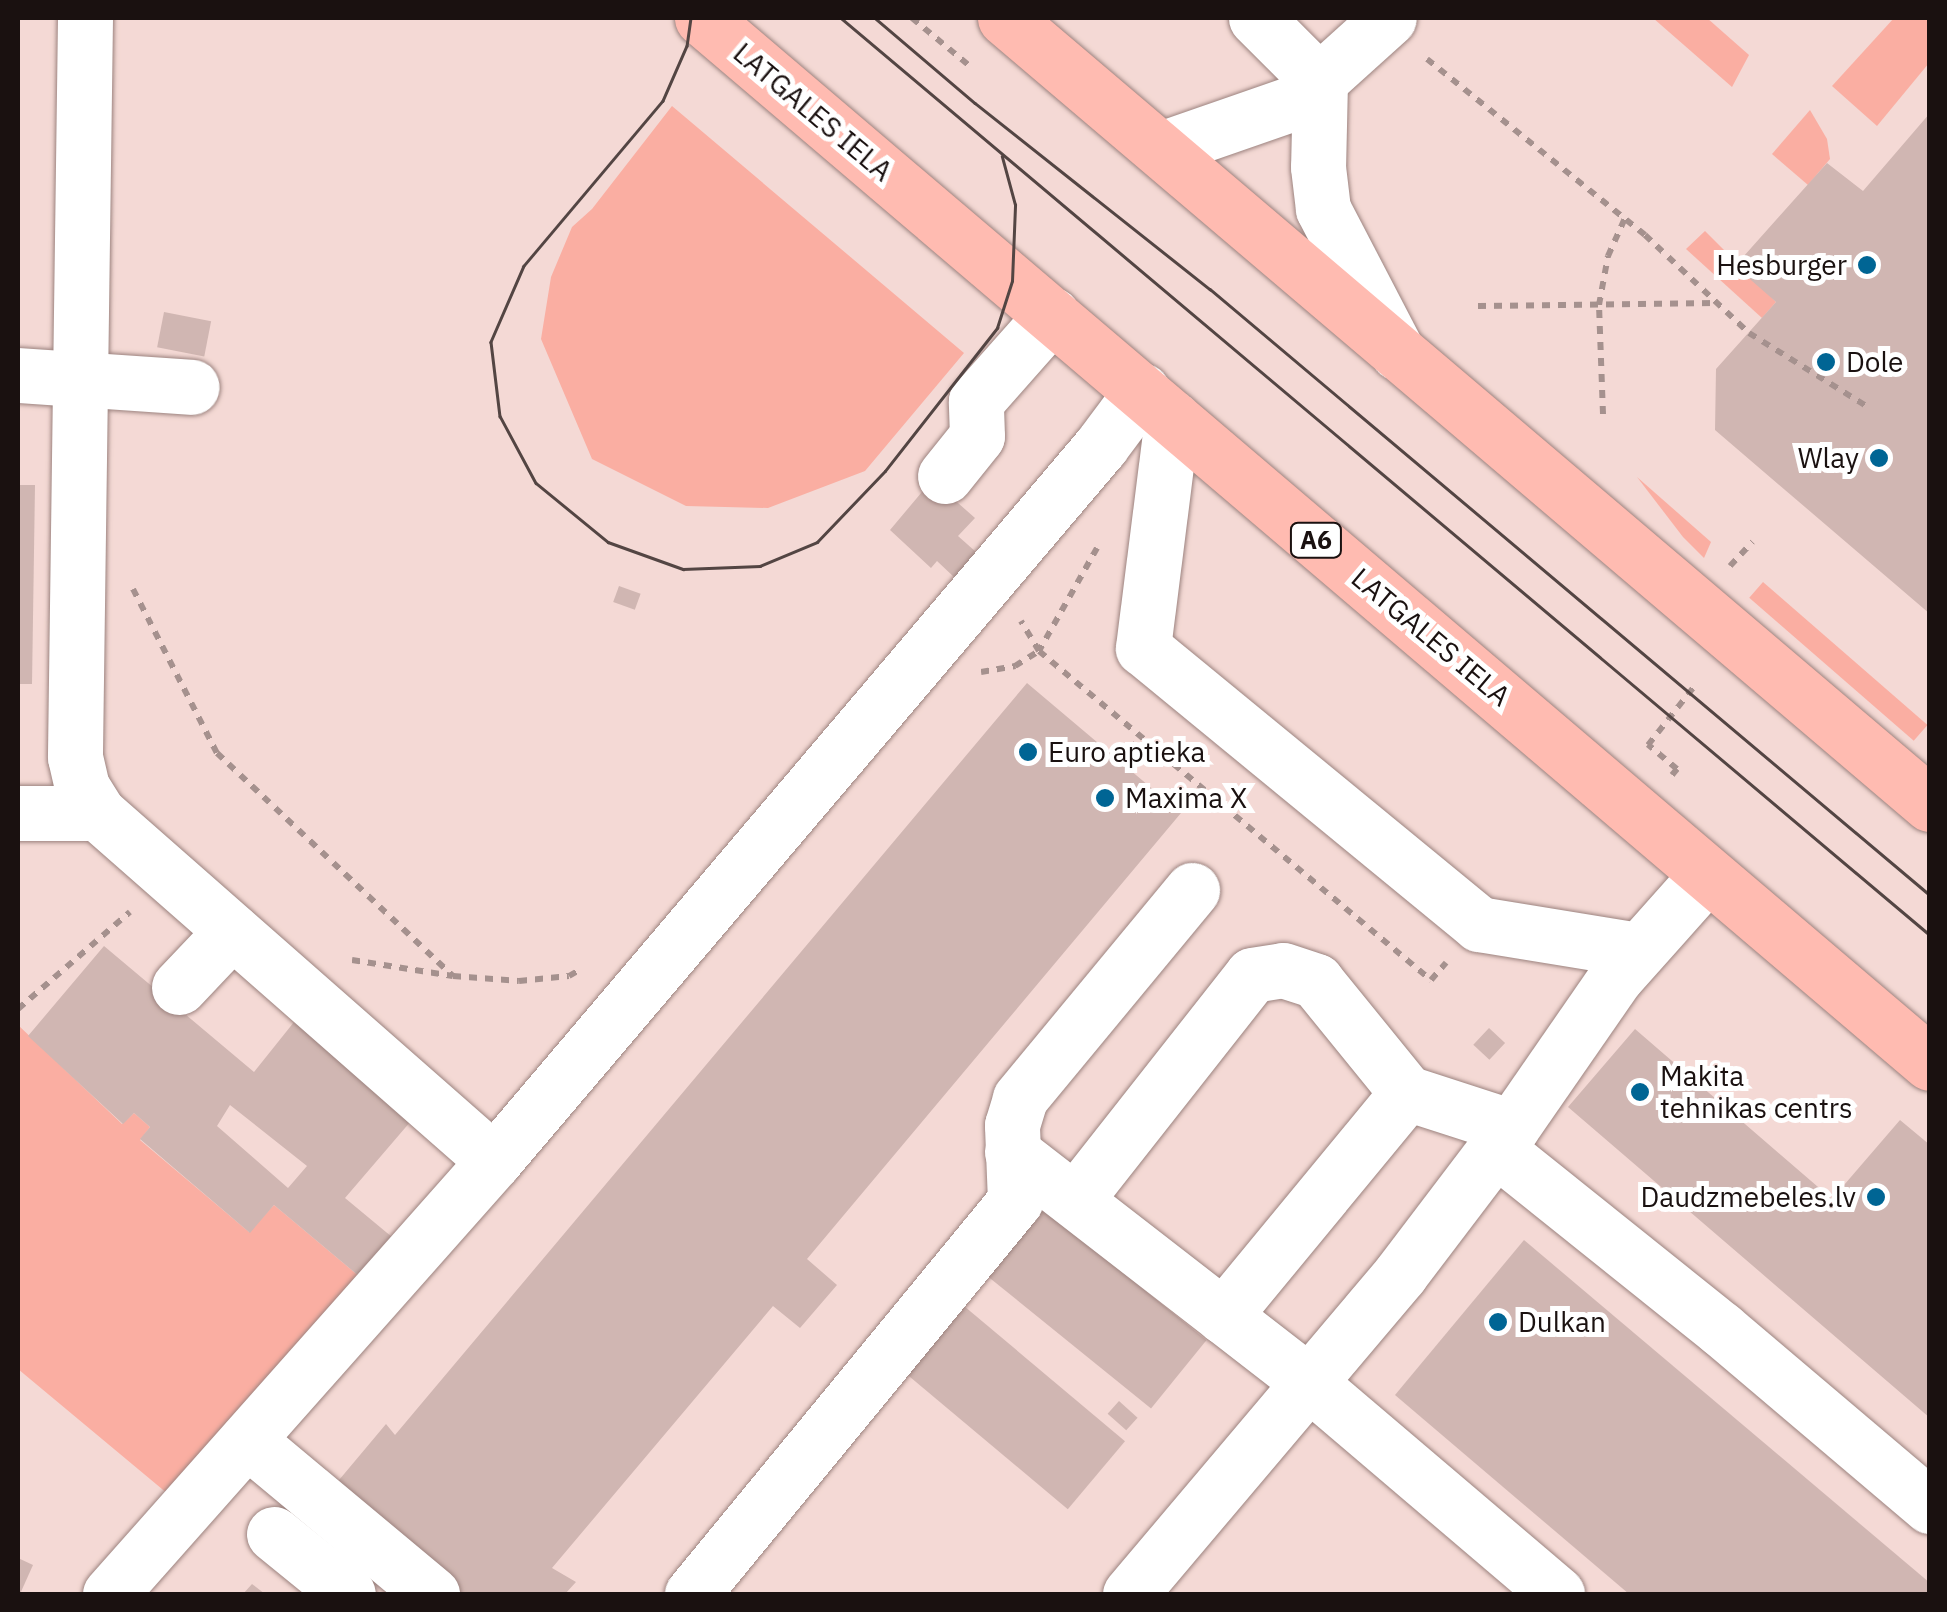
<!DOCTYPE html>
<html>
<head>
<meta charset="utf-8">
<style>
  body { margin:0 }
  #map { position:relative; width:1947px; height:1612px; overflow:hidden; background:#f4d9d5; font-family:"IBM Plex Sans",sans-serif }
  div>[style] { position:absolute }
  .green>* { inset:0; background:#faaea2; transform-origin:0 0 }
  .building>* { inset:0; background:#d0b6b2; transform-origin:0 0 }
  .path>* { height:6px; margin-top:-3px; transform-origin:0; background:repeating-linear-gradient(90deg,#a5918e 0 8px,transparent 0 16px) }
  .roads { filter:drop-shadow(0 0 2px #9c837f) drop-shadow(0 0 2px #9c837f) }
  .minor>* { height:55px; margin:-27.5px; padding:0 27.5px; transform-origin:27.5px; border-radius:27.5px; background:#fff }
  .highway>* { height:55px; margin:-27.5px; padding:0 27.5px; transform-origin:27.5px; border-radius:27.5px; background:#ffbbb1 }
  .tram>* { height:2.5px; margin:-1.25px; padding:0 1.25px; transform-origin:1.25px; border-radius:1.25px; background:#534543 }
  .dots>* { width:28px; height:28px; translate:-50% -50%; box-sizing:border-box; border:5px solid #fff; border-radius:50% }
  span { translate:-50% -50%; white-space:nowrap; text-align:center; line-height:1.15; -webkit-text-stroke:10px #fff; paint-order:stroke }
  .shield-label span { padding:2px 8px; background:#fff; border:2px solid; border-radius:8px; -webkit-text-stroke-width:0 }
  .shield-label { font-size:25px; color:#1a1110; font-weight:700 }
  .street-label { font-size:28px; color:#1a1110 }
  .poi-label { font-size:28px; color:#1a1110 }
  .right { translate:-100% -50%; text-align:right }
  .left { translate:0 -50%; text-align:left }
  .frame { position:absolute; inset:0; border:20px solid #1a1110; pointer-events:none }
</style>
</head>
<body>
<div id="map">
  <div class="green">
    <div style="clip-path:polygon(1653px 18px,1707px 18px,1749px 55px,1732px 87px)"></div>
    <div style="clip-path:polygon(1894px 18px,1929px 18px,1929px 63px,1877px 126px,1832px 86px)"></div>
    <div style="clip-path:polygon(672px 106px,964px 353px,865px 471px,768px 508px,686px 506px,592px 459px,541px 339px,551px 277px,572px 227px,592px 209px)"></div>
    <div style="clip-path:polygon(1810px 110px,1827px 139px,1830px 159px,1808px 185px,1772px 154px)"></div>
    <div style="clip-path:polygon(1705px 231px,1776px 302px,1762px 318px,1686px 249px)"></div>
    <div style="clip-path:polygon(1637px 477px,1711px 542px,1704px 558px,1683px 537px)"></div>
    <div style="left:1763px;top:582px;width:218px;height:21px;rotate:41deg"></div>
    <div style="clip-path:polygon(18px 1025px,122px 1124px,134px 1113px,150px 1127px,140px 1140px,249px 1232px,274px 1205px,366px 1282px,174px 1499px,18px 1369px)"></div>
  </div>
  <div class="building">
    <div style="clip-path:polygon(1930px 113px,1930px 614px,1715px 430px,1716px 369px,1776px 302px,1735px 266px,1827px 163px,1863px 191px)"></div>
    <div style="left:164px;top:312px;width:48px;height:36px;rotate:11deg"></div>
    <div style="clip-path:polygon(932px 480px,975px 518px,958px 536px,976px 552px,955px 578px,937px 561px,931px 568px,890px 530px)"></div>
    <div style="clip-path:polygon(18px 485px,35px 485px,32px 684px,18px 684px)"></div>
    <div style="left:619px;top:586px;width:23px;height:17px;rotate:20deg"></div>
    <div style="clip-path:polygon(1027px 683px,1181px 813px,807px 1259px,837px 1285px,800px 1328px,773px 1306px,552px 1568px,576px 1582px,565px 1594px,463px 1594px,334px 1486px,386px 1424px,395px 1435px)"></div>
    <div style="clip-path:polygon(evenodd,104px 946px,254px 1072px,294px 1022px,411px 1121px,345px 1198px,398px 1242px,366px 1282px,274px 1205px,250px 1233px,140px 1139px,150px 1127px,134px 1113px,123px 1124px,28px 1036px,104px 946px,230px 1105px,307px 1166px,288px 1188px,217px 1126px,230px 1105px)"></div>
    <div style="left:1489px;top:1028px;width:22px;height:23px;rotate:43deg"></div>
    <div style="clip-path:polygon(1635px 1029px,1832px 1199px,1900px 1120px,1930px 1145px,1930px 1418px,1568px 1107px)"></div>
    <div style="left:1037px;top:1203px;width:218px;height:88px;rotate:39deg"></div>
    <div style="clip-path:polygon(1524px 1240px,1930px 1583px,1930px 1594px,1629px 1594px,1395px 1395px)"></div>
    <div style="left:958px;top:1301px;width:218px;height:89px;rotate:40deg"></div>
    <div style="left:1119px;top:1401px;width:25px;height:17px;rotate:42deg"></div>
    <div style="clip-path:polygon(18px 1558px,33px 1565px,20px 1594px,18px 1594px)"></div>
    <div style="clip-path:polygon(252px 1584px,265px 1594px,243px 1594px)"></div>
  </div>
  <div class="path">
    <div style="left:912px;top:18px;width:77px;rotate:39.7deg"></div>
    <div style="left:1427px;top:59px;width:280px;rotate:38.9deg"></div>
    <div style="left:1645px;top:235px;width:143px;rotate:43.3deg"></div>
    <div style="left:1749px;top:333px;width:140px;rotate:31.9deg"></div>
    <div style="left:1478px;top:306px;width:238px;rotate:-0.7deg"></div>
    <div style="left:1603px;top:414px;width:109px;rotate:-92.1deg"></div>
    <div style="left:1599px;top:305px;width:50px;rotate:-79.6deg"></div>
    <div style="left:1608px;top:256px;width:42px;rotate:-65.9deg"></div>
    <div style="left:1097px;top:548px;width:118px;rotate:119.4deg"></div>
    <div style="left:1039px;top:651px;width:512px;rotate:40.01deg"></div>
    <div style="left:1431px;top:980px;width:23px;rotate:-49deg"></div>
    <div style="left:1730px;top:566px;width:33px;rotate:-47deg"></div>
    <div style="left:133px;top:589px;width:184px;rotate:62.9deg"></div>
    <div style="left:217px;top:753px;width:325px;rotate:43.4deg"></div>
    <div style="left:981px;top:672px;width:35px;rotate:-10deg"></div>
    <div style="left:1015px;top:666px;width:28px;rotate:-32deg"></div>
    <div style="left:1039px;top:651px;width:35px;rotate:-121deg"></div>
    <div style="left:1120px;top:761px;width:31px;rotate:-48deg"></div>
    <div style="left:1672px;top:775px;width:8px;rotate:-50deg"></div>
    <div style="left:1677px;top:769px;width:38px;rotate:-140deg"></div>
    <div style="left:1648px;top:745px;width:79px;rotate:-51.7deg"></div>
    <div style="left:352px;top:960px;width:102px;rotate:9deg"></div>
    <div style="left:453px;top:976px;width:66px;rotate:4.3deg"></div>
    <div style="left:519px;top:981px;width:50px;rotate:-5.7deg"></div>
    <div style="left:569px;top:976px;width:14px;rotate:-30deg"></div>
    <div style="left:18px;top:1009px;width:148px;rotate:-40.9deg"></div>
  </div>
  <div class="roads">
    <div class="minor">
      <div style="left:85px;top:18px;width:739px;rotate:90.78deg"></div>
      <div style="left:75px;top:757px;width:31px;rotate:77deg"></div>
      <div style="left:82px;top:787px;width:31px;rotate:58deg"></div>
      <div style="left:98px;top:813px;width:527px;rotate:41.31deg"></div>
      <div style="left:1256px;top:18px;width:91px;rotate:45deg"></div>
      <div style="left:1320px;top:82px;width:85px;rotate:91.3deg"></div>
      <div style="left:1318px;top:167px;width:42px;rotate:83.2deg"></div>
      <div style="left:1323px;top:209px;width:162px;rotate:62.5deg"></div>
      <div style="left:1161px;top:149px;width:143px;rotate:-19.2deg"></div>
      <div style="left:1296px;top:102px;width:125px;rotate:-42.1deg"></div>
      <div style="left:18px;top:375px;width:174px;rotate:3.9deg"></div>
      <div style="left:1172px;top:418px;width:232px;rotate:97.2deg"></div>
      <div style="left:1143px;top:648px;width:435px;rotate:39.4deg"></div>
      <div style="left:1479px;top:924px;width:161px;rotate:9.3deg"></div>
      <div style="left:945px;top:476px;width:51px;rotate:-51.3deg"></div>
      <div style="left:977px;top:436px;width:35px;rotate:-92deg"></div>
      <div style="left:976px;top:401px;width:115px;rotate:-48.5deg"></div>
      <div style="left:18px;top:813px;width:80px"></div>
      <div style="left:179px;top:987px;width:77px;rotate:-46.6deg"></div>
      <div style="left:1495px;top:1148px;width:290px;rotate:38.7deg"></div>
      <div style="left:1721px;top:1329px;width:274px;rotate:40.3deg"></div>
      <div style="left:1012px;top:1152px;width:375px;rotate:37.8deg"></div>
      <div style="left:1308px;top:1382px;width:327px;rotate:40.4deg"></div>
      <div style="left:1075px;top:1200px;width:286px;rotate:-51.8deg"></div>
      <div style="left:1252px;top:975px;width:31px;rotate:-9deg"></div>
      <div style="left:1283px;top:970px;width:35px;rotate:18deg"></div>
      <div style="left:1316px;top:981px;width:144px;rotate:50.9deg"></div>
      <div style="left:1407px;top:1093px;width:110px;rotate:17.9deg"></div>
      <div style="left:1223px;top:1316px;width:289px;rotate:-50.5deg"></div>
      <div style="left:247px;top:1440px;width:241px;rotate:39.8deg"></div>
      <div style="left:274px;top:1534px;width:95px;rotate:39deg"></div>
      <div style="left:110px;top:1594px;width:579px;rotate:-48.43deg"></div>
      <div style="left:494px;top:1161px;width:938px;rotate:-49.67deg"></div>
      <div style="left:1101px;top:446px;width:69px;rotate:-53.3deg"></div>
      <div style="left:692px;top:1594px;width:509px;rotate:-50.58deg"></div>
      <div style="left:1015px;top:1201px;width:76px;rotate:-92.3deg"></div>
      <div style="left:1012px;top:1125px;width:28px;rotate:-73deg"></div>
      <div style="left:1020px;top:1098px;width:270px;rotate:-50.4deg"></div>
      <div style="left:1130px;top:1594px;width:420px;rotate:-49.8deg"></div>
      <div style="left:1401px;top:1273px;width:183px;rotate:-52.8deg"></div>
      <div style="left:1512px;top:1127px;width:183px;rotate:-55.3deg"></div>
      <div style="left:1616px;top:977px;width:137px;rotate:-48.3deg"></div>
    </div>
    <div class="highway">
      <div style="left:702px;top:18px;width:1612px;rotate:40.4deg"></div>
      <div style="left:1005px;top:18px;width:1214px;rotate:40.36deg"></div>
    </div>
  </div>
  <div class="tram">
    <div style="left:691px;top:18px;width:28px;rotate:98deg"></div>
    <div style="left:687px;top:46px;width:60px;rotate:113.6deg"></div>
    <div style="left:663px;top:101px;width:216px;rotate:130.1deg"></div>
    <div style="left:524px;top:266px;width:83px;rotate:113.5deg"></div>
    <div style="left:491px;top:342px;width:75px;rotate:83.1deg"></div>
    <div style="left:500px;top:416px;width:76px;rotate:61.8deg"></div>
    <div style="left:536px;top:483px;width:93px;rotate:39.3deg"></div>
    <div style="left:608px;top:542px;width:80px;rotate:19.8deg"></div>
    <div style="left:683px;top:569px;width:77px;rotate:-2.2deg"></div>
    <div style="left:760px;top:566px;width:62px;rotate:-22.8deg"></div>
    <div style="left:817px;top:542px;width:98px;rotate:-46.2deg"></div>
    <div style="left:885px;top:471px;width:182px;rotate:-51.9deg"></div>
    <div style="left:997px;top:328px;width:49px;rotate:-72.3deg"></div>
    <div style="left:1012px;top:281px;width:76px;rotate:-87.7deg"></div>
    <div style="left:1015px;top:205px;width:50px;rotate:-105.2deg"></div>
    <div style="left:841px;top:18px;width:1424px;rotate:40.1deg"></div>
    <div style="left:875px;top:18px;width:131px;rotate:40.4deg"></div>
    <div style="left:975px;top:103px;width:300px;rotate:38.4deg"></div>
    <div style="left:1210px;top:289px;width:941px;rotate:40.09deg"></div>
  </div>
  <div class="dots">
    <div style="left:1867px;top:265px;background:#006594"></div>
    <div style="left:1826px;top:362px;background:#006594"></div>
    <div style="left:1879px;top:458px;background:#006594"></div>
    <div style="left:1028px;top:752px;background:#006594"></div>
    <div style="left:1105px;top:798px;background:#006594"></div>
    <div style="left:1640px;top:1092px;background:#006594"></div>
    <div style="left:1876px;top:1197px;background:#006594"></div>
    <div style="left:1498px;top:1322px;background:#006594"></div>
  </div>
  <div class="shield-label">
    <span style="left:1316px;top:540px">A6</span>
  </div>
  <div class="street-label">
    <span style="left:813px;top:112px;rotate:40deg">LATGALES IELA</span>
    <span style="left:1431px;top:637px;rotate:40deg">LATGALES IELA</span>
  </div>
  <div class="poi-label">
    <span class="right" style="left:1847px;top:265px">Hesburger</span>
    <span class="left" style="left:1846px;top:362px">Dole</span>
    <span class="right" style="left:1859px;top:458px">Wlay</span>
    <span class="left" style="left:1048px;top:752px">Euro aptieka</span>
    <span class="left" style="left:1125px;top:798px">Maxima X</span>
    <span class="left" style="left:1660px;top:1092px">Makita<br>tehnikas centrs</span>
    <span class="right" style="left:1856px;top:1197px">Daudzmebeles.lv</span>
    <span class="left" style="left:1518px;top:1322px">Dulkan</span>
  </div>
  <div class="frame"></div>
</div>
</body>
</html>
